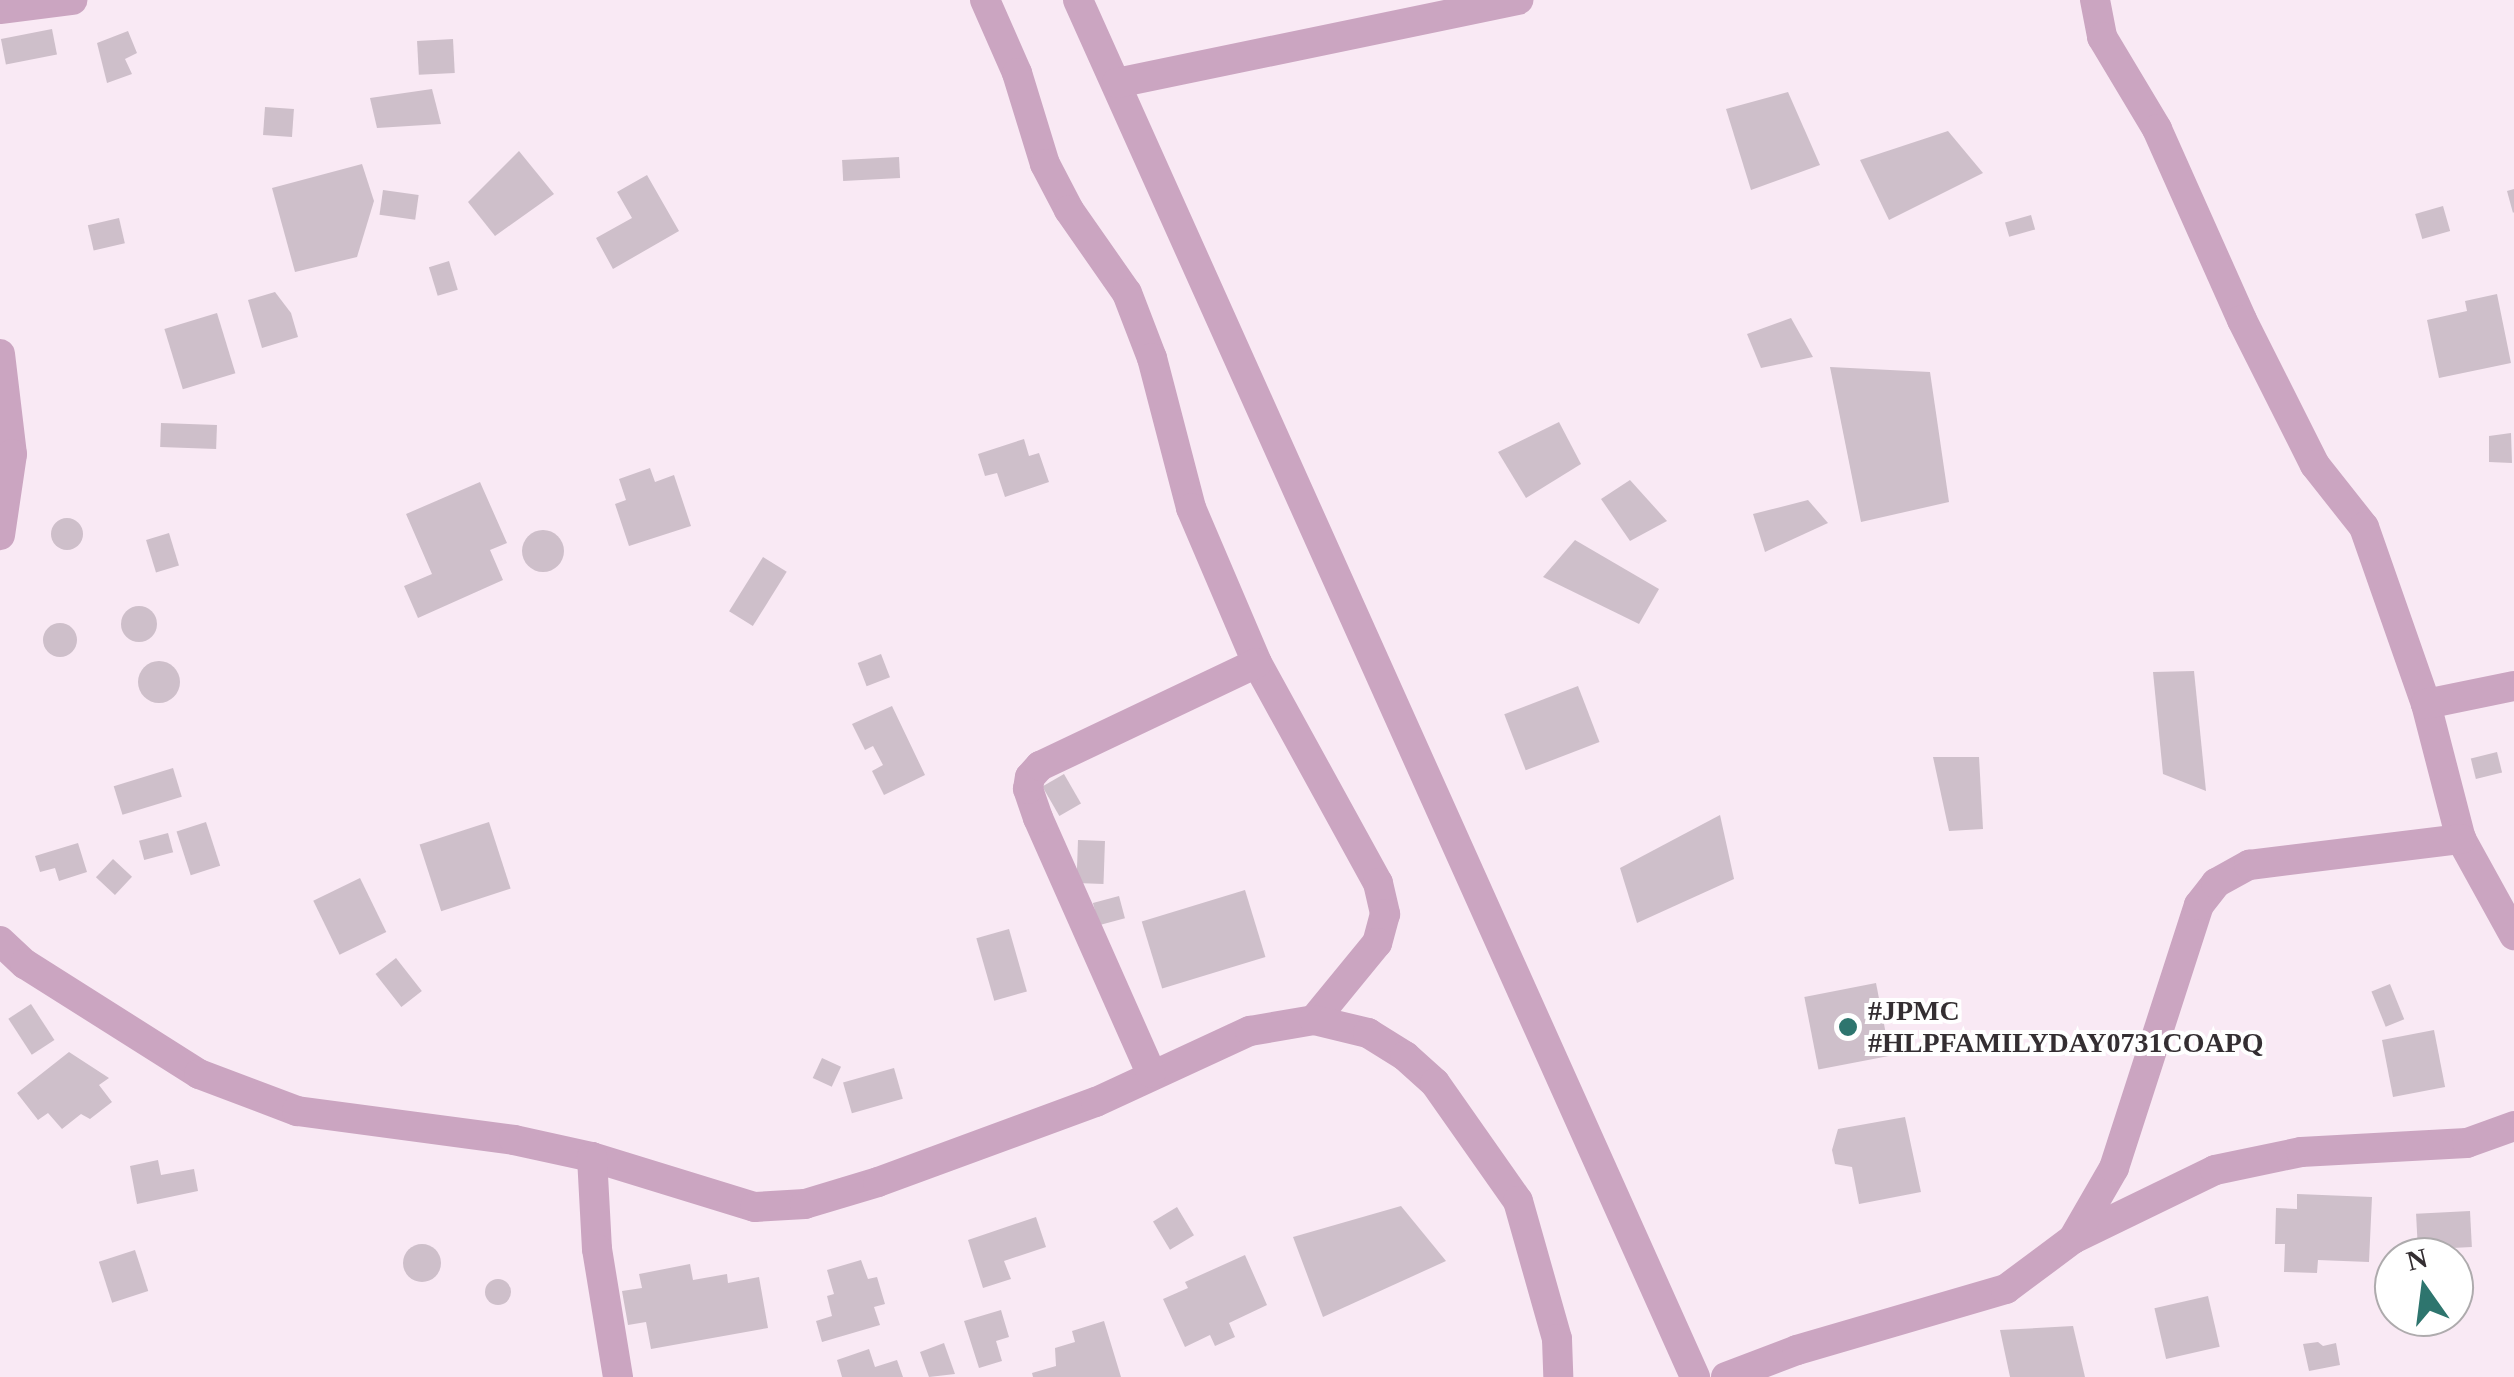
<!DOCTYPE html>
<html>
<head>
<meta charset="utf-8">
<style>
  body { margin:0 }
  #map { position:relative; width:2514px; height:1377px; overflow:hidden; background:#f9e9f4; font-family:Georgia,serif }
  div>[style] { position:absolute }
  .building>* { inset:0; background:#cebfca; transform-origin:0 0 }
  .round { border-radius:50% }
  .minor>* { height:30px; margin:-15px; padding:0 15px; transform-origin:15px; border-radius:15px; background:#cba5c1 }
  .dots>* { width:28px; height:28px; translate:-50% -50%; box-sizing:border-box; border:5px solid #fff; border-radius:50% }
  span { translate:-50% -50%; white-space:nowrap; text-align:center; line-height:1.15; -webkit-text-stroke:8px #fff; paint-order:stroke }
  .poi-label { font-size:28px; color:#342e32; font-weight:700 }
  .left { translate:0 -50%; text-align:left }
  .north { position:absolute; left:2374px; top:1237px; width:100px; height:100px; box-sizing:border-box; background:#fff; border:2px solid #aeabad; border-radius:50%; rotate:346deg; font-size:28px; font-weight:700; line-height:40px; text-align:center; color:#342e32 }
  .north::after { content:''; display:block; margin:auto; width:35px; height:45px; background:#2e756e; clip-path:polygon(50% 0,100% 100%,50% 72%,0 100%) }
</style>
</head>
<body>
<div id="map">
  <div class="building">
    <div style="left:52px;top:29px;width:26px;height:52px;rotate:79deg"></div>
    <div style="clip-path:polygon(128px 31px,137px 53px,125px 59px,132px 74px,107px 83px,97px 43px)"></div>
    <div style="left:453px;top:39px;width:34px;height:36px;rotate:87deg"></div>
    <div style="clip-path:polygon(432px 89px,441px 124px,377px 128px,370px 98px)"></div>
    <div style="clip-path:polygon(1788px 92px,1820px 165px,1751px 190px,1726px 109px)"></div>
    <div style="left:265px;top:107px;width:29px;height:28px;rotate:4deg"></div>
    <div style="clip-path:polygon(1948px 131px,1983px 173px,1889px 220px,1860px 160px)"></div>
    <div style="clip-path:polygon(519px 151px,554px 194px,495px 236px,468px 202px)"></div>
    <div style="left:899px;top:157px;width:21px;height:57px;rotate:87deg"></div>
    <div style="clip-path:polygon(362px 164px,374px 201px,357px 257px,295px 272px,272px 188px)"></div>
    <div style="clip-path:polygon(647px 175px,679px 231px,613px 269px,596px 238px,632px 218px,617px 192px)"></div>
    <div style="clip-path:polygon(2514px 189px,2514px 212px,2513px 213px,2507px 191px)"></div>
    <div style="left:383px;top:190px;width:36px;height:25px;rotate:8deg"></div>
    <div style="left:2443px;top:206px;width:26px;height:29px;rotate:74deg"></div>
    <div style="left:2031px;top:215px;width:15px;height:27px;rotate:74deg"></div>
    <div style="left:119px;top:218px;width:26px;height:32px;rotate:77deg"></div>
    <div style="left:449px;top:261px;width:30px;height:21px;rotate:73deg"></div>
    <div style="clip-path:polygon(275px 292px,291px 313px,298px 337px,262px 348px,248px 300px)"></div>
    <div style="clip-path:polygon(2497px 294px,2511px 363px,2439px 378px,2427px 320px,2467px 311px,2465px 301px)"></div>
    <div style="left:217px;top:313px;width:63px;height:55px;rotate:73deg"></div>
    <div style="clip-path:polygon(1791px 318px,1813px 357px,1761px 368px,1747px 334px)"></div>
    <div style="clip-path:polygon(1830px 367px,1930px 372px,1949px 502px,1861px 522px)"></div>
    <div style="clip-path:polygon(1559px 422px,1581px 464px,1526px 498px,1498px 452px)"></div>
    <div style="left:161px;top:423px;width:56px;height:24px;rotate:2deg"></div>
    <div style="clip-path:polygon(2511px 433px,2512px 463px,2489px 462px,2489px 436px)"></div>
    <div style="clip-path:polygon(1024px 439px,1029px 456px,1039px 453px,1049px 482px,1005px 497px,997px 473px,985px 476px,978px 454px)"></div>
    <div style="clip-path:polygon(650px 468px,655px 482px,674px 475px,691px 526px,629px 546px,615px 504px,626px 500px,619px 479px)"></div>
    <div style="clip-path:polygon(1630px 480px,1667px 521px,1630px 541px,1601px 499px)"></div>
    <div style="clip-path:polygon(480px 482px,507px 543px,490px 550px,503px 580px,418px 618px,404px 586px,432px 574px,406px 514px)"></div>
    <div style="clip-path:polygon(1808px 500px,1828px 523px,1765px 552px,1753px 514px)"></div>
    <div class="round" style="left:51px;top:518px;width:32px;height:32px"></div>
    <div class="round" style="left:522px;top:530px;width:42px;height:42px"></div>
    <div style="left:169px;top:533px;width:34px;height:24px;rotate:73deg"></div>
    <div style="clip-path:polygon(1575px 540px,1659px 589px,1639px 624px,1543px 577px)"></div>
    <div style="left:763px;top:557px;width:28px;height:64px;rotate:32deg"></div>
    <div class="round" style="left:121px;top:606px;width:36px;height:36px"></div>
    <div class="round" style="left:43px;top:623px;width:34px;height:34px"></div>
    <div style="left:881px;top:654px;width:25px;height:25px;rotate:69deg"></div>
    <div class="round" style="left:138px;top:661px;width:42px;height:42px"></div>
    <div style="clip-path:polygon(2194px 671px,2206px 791px,2163px 774px,2153px 672px)"></div>
    <div style="left:1578px;top:686px;width:60px;height:79px;rotate:69deg"></div>
    <div style="clip-path:polygon(892px 706px,925px 775px,884px 795px,872px 771px,883px 765px,873px 746px,865px 750px,852px 724px)"></div>
    <div style="left:2497px;top:752px;width:21px;height:27px;rotate:76deg"></div>
    <div style="clip-path:polygon(1933px 757px,1979px 757px,1983px 829px,1949px 831px)"></div>
    <div style="left:173px;top:768px;width:30px;height:62px;rotate:73deg"></div>
    <div style="left:1064px;top:774px;width:34px;height:25px;rotate:60deg"></div>
    <div style="clip-path:polygon(1720px 815px,1734px 879px,1637px 923px,1620px 868px)"></div>
    <div style="left:206px;top:822px;width:46px;height:31px;rotate:72deg"></div>
    <div style="left:489px;top:822px;width:70px;height:73px;rotate:72deg"></div>
    <div style="left:168px;top:833px;width:20px;height:30px;rotate:75deg"></div>
    <div style="left:1078px;top:840px;width:27px;height:43px;rotate:2deg"></div>
    <div style="clip-path:polygon(78px 843px,87px 872px,59px 881px,55px 868px,40px 872px,35px 856px)"></div>
    <div style="left:113px;top:859px;width:26px;height:25px;rotate:43deg"></div>
    <div style="left:360px;top:878px;width:60px;height:52px;rotate:64deg"></div>
    <div style="left:1245px;top:890px;width:70px;height:108px;rotate:73deg"></div>
    <div style="left:1119px;top:896px;width:23px;height:27px;rotate:75deg"></div>
    <div style="left:1009px;top:929px;width:65px;height:34px;rotate:74deg"></div>
    <div style="left:396px;top:958px;width:42px;height:26px;rotate:52deg"></div>
    <div style="left:1876px;top:983px;width:74px;height:73px;rotate:79deg"></div>
    <div style="left:2390px;top:984px;width:38px;height:20px;rotate:68deg"></div>
    <div style="left:31px;top:1004px;width:43px;height:27px;rotate:57deg"></div>
    <div style="left:2434px;top:1030px;width:58px;height:53px;rotate:79deg"></div>
    <div style="clip-path:polygon(69px 1052px,109px 1078px,99px 1085px,112px 1102px,90px 1119px,81px 1114px,62px 1129px,48px 1113px,38px 1120px,17px 1093px)"></div>
    <div style="left:822px;top:1058px;width:21px;height:22px;rotate:25deg"></div>
    <div style="left:894px;top:1068px;width:32px;height:53px;rotate:74deg"></div>
    <div style="clip-path:polygon(1905px 1117px,1921px 1192px,1859px 1204px,1852px 1167px,1835px 1164px,1832px 1150px,1838px 1129px)"></div>
    <div style="clip-path:polygon(158px 1160px,161px 1175px,194px 1169px,198px 1191px,137px 1204px,130px 1166px)"></div>
    <div style="clip-path:polygon(2297px 1194px,2372px 1197px,2369px 1262px,2318px 1260px,2317px 1273px,2284px 1272px,2285px 1244px,2275px 1244px,2276px 1208px,2297px 1209px)"></div>
    <div style="clip-path:polygon(1401px 1206px,1446px 1261px,1323px 1317px,1293px 1237px)"></div>
    <div style="left:1177px;top:1207px;width:33px;height:28px;rotate:59deg"></div>
    <div style="left:2470px;top:1211px;width:36px;height:54px;rotate:87deg"></div>
    <div style="clip-path:polygon(1036px 1217px,1046px 1247px,1004px 1261px,1011px 1279px,983px 1288px,968px 1240px)"></div>
    <div class="round" style="left:403px;top:1244px;width:38px;height:38px"></div>
    <div style="left:135px;top:1250px;width:43px;height:38px;rotate:72deg"></div>
    <div style="clip-path:polygon(1245px 1255px,1267px 1305px,1229px 1323px,1235px 1337px,1215px 1346px,1210px 1335px,1185px 1347px,1163px 1299px,1188px 1288px,1185px 1282px)"></div>
    <div style="clip-path:polygon(861px 1260px,868px 1279px,877px 1277px,885px 1304px,874px 1307px,880px 1325px,822px 1342px,816px 1321px,832px 1316px,827px 1296px,834px 1294px,827px 1270px)"></div>
    <div style="clip-path:polygon(690px 1264px,693px 1280px,727px 1274px,728px 1283px,759px 1277px,768px 1328px,651px 1349px,646px 1322px,628px 1325px,622px 1291px,642px 1288px,639px 1274px)"></div>
    <div class="round" style="left:485px;top:1279px;width:26px;height:26px"></div>
    <div style="left:2208px;top:1296px;width:52px;height:55px;rotate:77deg"></div>
    <div style="clip-path:polygon(1001px 1310px,1009px 1337px,996px 1341px,1002px 1361px,979px 1368px,964px 1321px)"></div>
    <div style="clip-path:polygon(1104px 1321px,1121px 1377px,1033px 1377px,1032px 1373px,1056px 1366px,1055px 1348px,1075px 1342px,1072px 1331px)"></div>
    <div style="clip-path:polygon(2073px 1326px,2085px 1377px,2010px 1377px,2000px 1330px)"></div>
    <div style="clip-path:polygon(2318px 1342px,2323px 1346px,2336px 1343px,2340px 1365px,2309px 1371px,2303px 1344px)"></div>
    <div style="clip-path:polygon(944px 1343px,955px 1374px,929px 1377px,920px 1352px)"></div>
    <div style="clip-path:polygon(869px 1349px,875px 1367px,897px 1360px,903px 1377px,842px 1377px,837px 1360px)"></div>
  </div>
  <div class="minor">
    <div style="left:985px;top:0;width:80px;rotate:66.3deg"></div>
    <div style="left:1017px;top:73px;width:95px;rotate:72.9deg"></div>
    <div style="left:1045px;top:164px;width:52px;rotate:62.4deg"></div>
    <div style="left:1069px;top:210px;width:101px;rotate:55.1deg"></div>
    <div style="left:1127px;top:293px;width:70px;rotate:69deg"></div>
    <div style="left:1152px;top:358px;width:155px;rotate:75.4deg"></div>
    <div style="left:1191px;top:508px;width:168px;rotate:66.9deg"></div>
    <div style="left:1257px;top:663px;width:251px;rotate:61.2deg"></div>
    <div style="left:1378px;top:883px;width:32px;rotate:77deg"></div>
    <div style="left:1385px;top:914px;width:30px;rotate:105deg"></div>
    <div style="left:1377px;top:943px;width:99px;rotate:129.3deg"></div>
    <div style="left:1078px;top:0;width:1509px;rotate:65.86deg"></div>
    <div style="left:2095px;top:0;width:38px;rotate:79deg"></div>
    <div style="left:2102px;top:37px;width:107px;rotate:59.1deg"></div>
    <div style="left:2157px;top:129px;width:209px;rotate:66deg"></div>
    <div style="left:2242px;top:320px;width:162px;rotate:63.3deg"></div>
    <div style="left:2315px;top:465px;width:79px;rotate:51.7deg"></div>
    <div style="left:2364px;top:527px;width:188px;rotate:70.7deg"></div>
    <div style="left:2426px;top:704px;width:139px;rotate:75.5deg"></div>
    <div style="left:2461px;top:839px;width:110px;rotate:61.1deg"></div>
    <div style="left:0;top:9px;width:73px;rotate:-7.1deg"></div>
    <div style="left:1117px;top:83px;width:410px;rotate:-11.7deg"></div>
    <div style="left:0;top:354px;width:101px;rotate:83.2deg"></div>
    <div style="left:12px;top:454px;width:82px;rotate:98.4deg"></div>
    <div style="left:2426px;top:704px;width:90px;rotate:-11.6deg"></div>
    <div style="left:0;top:941px;width:34px;rotate:43deg"></div>
    <div style="left:25px;top:964px;width:206px;rotate:32.3deg"></div>
    <div style="left:199px;top:1074px;width:105px;rotate:20.7deg"></div>
    <div style="left:297px;top:1111px;width:219px;rotate:7.6deg"></div>
    <div style="left:514px;top:1140px;width:80px;rotate:12.3deg"></div>
    <div style="left:592px;top:1157px;width:170px;rotate:17.1deg"></div>
    <div style="left:755px;top:1207px;width:50px;rotate:-3.4deg"></div>
    <div style="left:805px;top:1204px;width:76px;rotate:-16.8deg"></div>
    <div style="left:878px;top:1182px;width:232px;rotate:-20.2deg"></div>
    <div style="left:1096px;top:1102px;width:170px;rotate:-24.8deg"></div>
    <div style="left:1250px;top:1031px;width:65px;rotate:-9.8deg"></div>
    <div style="left:1314px;top:1020px;width:56px;rotate:13.5deg"></div>
    <div style="left:1368px;top:1033px;width:44px;rotate:31.9deg"></div>
    <div style="left:1405px;top:1056px;width:40px;rotate:42deg"></div>
    <div style="left:1435px;top:1083px;width:144px;rotate:54.9deg"></div>
    <div style="left:1518px;top:1201px;width:143px;rotate:74.2deg"></div>
    <div style="left:1557px;top:1339px;width:38px;rotate:88deg"></div>
    <div style="left:1151px;top:1073px;width:279px;rotate:-113.9deg"></div>
    <div style="left:1038px;top:818px;width:31px;rotate:-109deg"></div>
    <div style="left:1028px;top:789px;width:12px;rotate:-81deg"></div>
    <div style="left:1030px;top:777px;width:15px;rotate:-48deg"></div>
    <div style="left:1040px;top:766px;width:240px;rotate:-25.4deg"></div>
    <div style="left:592px;top:1157px;width:92px;rotate:86.9deg"></div>
    <div style="left:597px;top:1249px;width:130px;rotate:80.7deg"></div>
    <div style="left:2073px;top:1239px;width:158px;rotate:-25.9deg"></div>
    <div style="left:2215px;top:1170px;width:88px;rotate:-11.8deg"></div>
    <div style="left:2301px;top:1152px;width:166px;rotate:-3.1deg"></div>
    <div style="left:2467px;top:1143px;width:50px;rotate:-19.9deg"></div>
    <div style="left:1726px;top:1377px;width:76px;rotate:-20.8deg"></div>
    <div style="left:1797px;top:1350px;width:218px;rotate:-16.3deg"></div>
    <div style="left:2006px;top:1289px;width:84px;rotate:-36.7deg"></div>
    <div style="left:2073px;top:1239px;width:82px;rotate:-60deg"></div>
    <div style="left:2114px;top:1168px;width:276px;rotate:-72.1deg"></div>
    <div style="left:2199px;top:905px;width:28px;rotate:-52deg"></div>
    <div style="left:2216px;top:883px;width:38px;rotate:-29deg"></div>
    <div style="left:2249px;top:865px;width:214px;rotate:-7deg"></div>
  </div>
  <div class="dots">
    <div style="left:1848px;top:1027px;background:#2e756e"></div>
  </div>
  <div class="poi-label">
    <span class="left" style="left:1868px;top:1027px">#JPMC<br>#HLPFAMILYDAY0731COAPQ</span>
  </div>
  <div class="north">N</div>
</div>
</body>
</html>
